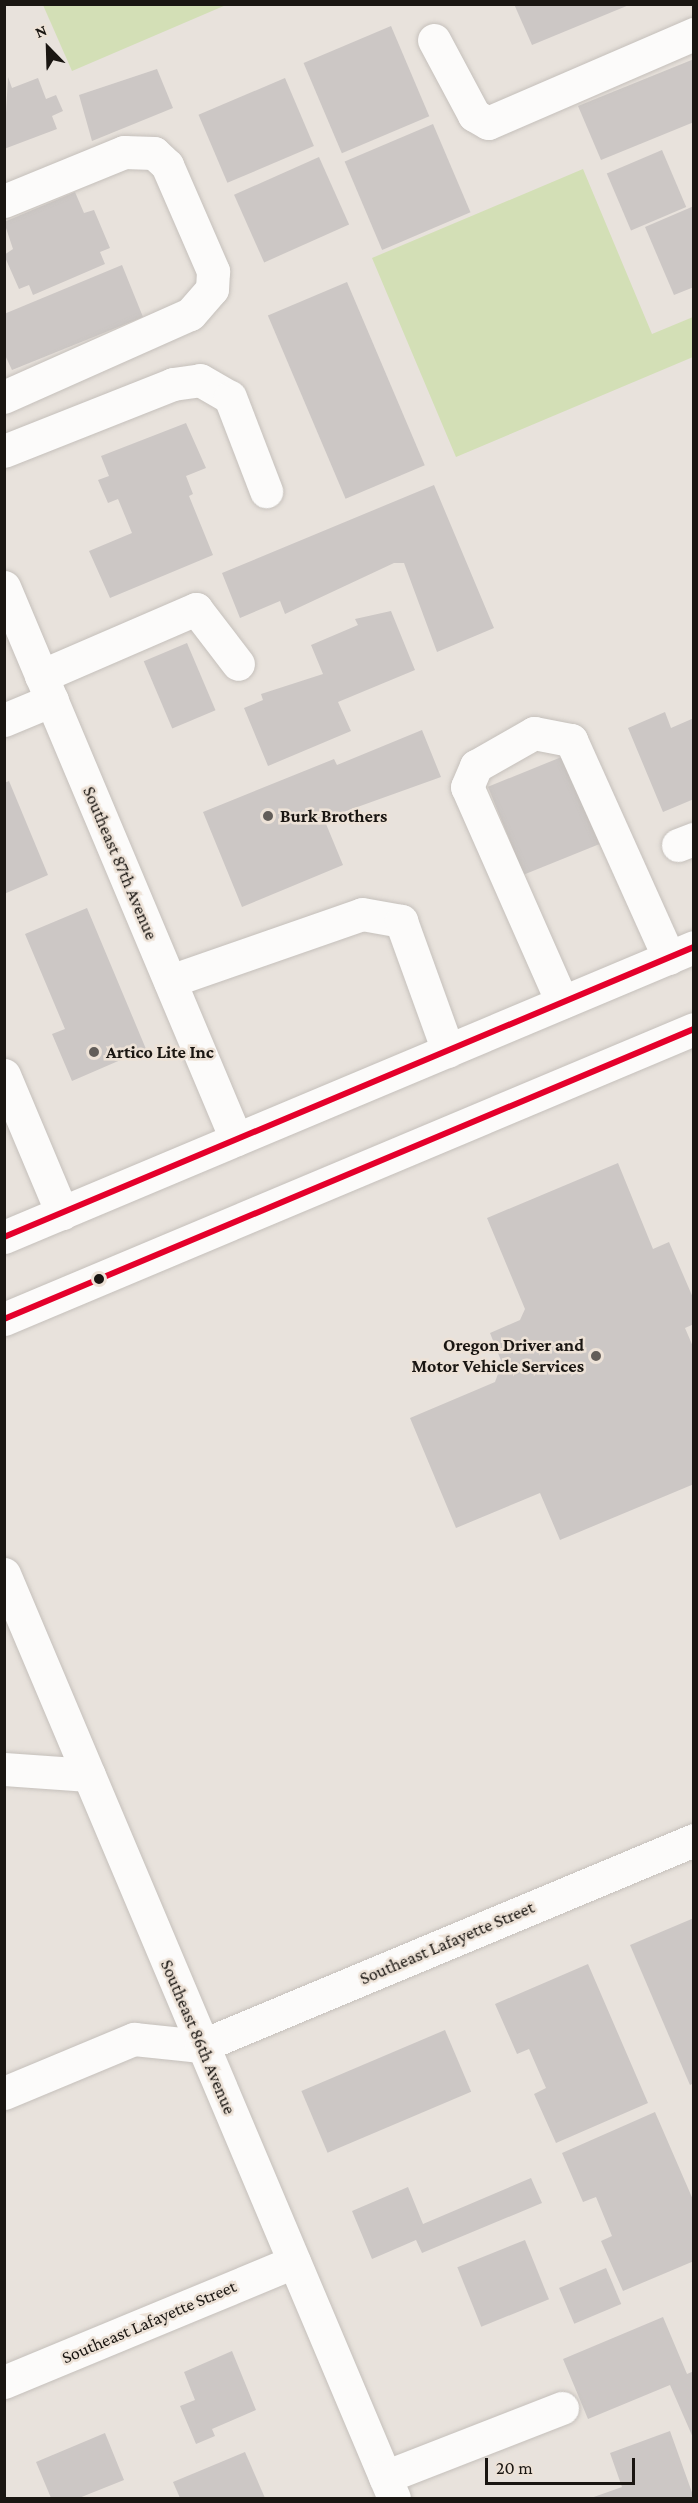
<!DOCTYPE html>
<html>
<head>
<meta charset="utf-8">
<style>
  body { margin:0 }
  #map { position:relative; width:698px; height:2503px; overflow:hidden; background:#e8e2dc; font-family:"Crimson Pro",serif }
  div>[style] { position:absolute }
  .green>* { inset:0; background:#d3dfb6 }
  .building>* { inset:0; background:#ccc7c5; transform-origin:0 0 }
  .roads { filter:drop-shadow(0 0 2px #c5c0bb) drop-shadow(0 0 2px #c5c0bb) }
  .minor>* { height:33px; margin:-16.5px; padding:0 16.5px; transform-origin:16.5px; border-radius:16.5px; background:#fcfbfa }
  .major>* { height:33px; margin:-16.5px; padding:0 16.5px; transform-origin:16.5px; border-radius:16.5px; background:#fcfbfa }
  .bus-1>* { height:6px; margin:-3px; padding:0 3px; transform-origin:3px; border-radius:3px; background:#e4002b }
  .dots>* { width:16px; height:16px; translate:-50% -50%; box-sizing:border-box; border:3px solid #ede2d7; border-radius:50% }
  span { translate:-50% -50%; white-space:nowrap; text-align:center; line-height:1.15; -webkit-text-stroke:5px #ede2d7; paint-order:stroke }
  .poi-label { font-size:18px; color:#1a1612; font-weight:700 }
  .left { translate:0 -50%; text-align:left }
  .right { translate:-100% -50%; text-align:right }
  .street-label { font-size:18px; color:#1a1612 }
  .frame { position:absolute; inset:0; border:6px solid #1a1612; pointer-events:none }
  .north { position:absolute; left:18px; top:18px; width:60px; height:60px; -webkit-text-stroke:4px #ede2d7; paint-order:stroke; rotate:337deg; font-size:16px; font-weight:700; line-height:24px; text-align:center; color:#1a1612 }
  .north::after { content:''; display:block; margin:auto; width:21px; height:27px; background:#1a1612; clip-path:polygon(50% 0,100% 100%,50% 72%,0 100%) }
  .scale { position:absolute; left:485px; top:2458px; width:150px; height:27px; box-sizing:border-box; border:3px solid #1a1612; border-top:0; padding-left:8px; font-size:18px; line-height:21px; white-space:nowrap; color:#1a1612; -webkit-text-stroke:4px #ede2d7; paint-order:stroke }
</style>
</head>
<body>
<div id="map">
  <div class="green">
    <div style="clip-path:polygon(43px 5px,226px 5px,72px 71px)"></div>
    <div style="clip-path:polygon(583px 169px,652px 334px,693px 317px,693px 357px,456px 457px,372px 258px)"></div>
  </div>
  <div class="building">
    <div style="clip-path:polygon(514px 4px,629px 4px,629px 5px,532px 45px)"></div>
    <div style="left:391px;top:26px;width:98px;height:95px;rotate:67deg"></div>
    <div style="clip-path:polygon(694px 59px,694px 122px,601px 160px,578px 106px)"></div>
    <div style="clip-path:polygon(157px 69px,173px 108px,92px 141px,79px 95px)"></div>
    <div style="clip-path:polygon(8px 77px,12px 88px,38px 78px,46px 99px,56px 95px,63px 111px,52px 116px,57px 129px,4px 149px)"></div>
    <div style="left:285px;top:78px;width:74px;height:94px;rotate:67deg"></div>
    <div style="left:433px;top:124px;width:96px;height:96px;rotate:67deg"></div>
    <div style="left:662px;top:150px;width:62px;height:60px;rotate:67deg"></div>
    <div style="left:319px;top:157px;width:74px;height:93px;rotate:66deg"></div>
    <div style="clip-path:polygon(75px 192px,84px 213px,94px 210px,110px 248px,100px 252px,105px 264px,33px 295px,29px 285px,19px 289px,4px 255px,13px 249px,4px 222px)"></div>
    <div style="clip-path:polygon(694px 206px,694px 287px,674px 295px,645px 227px)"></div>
    <div style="clip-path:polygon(122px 265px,143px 317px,12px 370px,4px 353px,4px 314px)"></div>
    <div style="left:347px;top:282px;width:199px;height:86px;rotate:67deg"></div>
    <div style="clip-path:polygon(186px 423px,206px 468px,186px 476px,193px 494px,189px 496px,213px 555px,110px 598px,89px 551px,132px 533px,118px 499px,108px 503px,98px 480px,109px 476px,101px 456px)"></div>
    <div style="clip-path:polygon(434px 485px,494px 628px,437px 652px,404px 563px,394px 563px,285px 614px,280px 601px,240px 618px,222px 573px)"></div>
    <div style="clip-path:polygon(391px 611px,415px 670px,338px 702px,351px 731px,268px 766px,244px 708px,263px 700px,261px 694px,323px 674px,311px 645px,358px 625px,355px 619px)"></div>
    <div style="left:187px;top:643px;width:73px;height:47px;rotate:67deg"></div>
    <div style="clip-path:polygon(665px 712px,671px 728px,694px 718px,694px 799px,663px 812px,628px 728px)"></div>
    <div style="clip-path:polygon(422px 730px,441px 777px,324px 819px,343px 865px,242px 907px,203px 812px,334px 759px,337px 765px)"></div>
    <div style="left:564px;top:756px;width:95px;height:82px;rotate:68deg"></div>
    <div style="clip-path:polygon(9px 781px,48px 875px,4px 894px,4px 783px)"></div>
    <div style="clip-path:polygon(87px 908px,146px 1049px,72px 1081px,52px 1034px,65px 1029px,25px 934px)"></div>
    <div style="clip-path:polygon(618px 1163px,653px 1249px,669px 1242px,694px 1300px,694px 1324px,685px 1328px,694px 1349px,694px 1484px,560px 1540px,540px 1493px,456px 1528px,410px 1418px,495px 1382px,502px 1363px,490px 1333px,520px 1320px,525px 1309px,487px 1218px)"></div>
    <div style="clip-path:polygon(694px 1918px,694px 2083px,690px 2085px,630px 1945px)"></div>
    <div style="clip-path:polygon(588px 1964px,648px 2103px,556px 2143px,534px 2094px,546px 2088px,529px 2049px,517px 2054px,495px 2004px)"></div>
    <div style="left:445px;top:2030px;width:67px;height:156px;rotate:67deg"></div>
    <div style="clip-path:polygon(655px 2112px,694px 2202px,694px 2261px,623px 2291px,601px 2241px,612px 2236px,596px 2197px,583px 2202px,562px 2153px)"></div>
    <div style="clip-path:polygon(531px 2178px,542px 2203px,422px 2253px,416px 2240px,372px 2259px,352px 2211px,408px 2187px,423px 2224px)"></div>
    <div style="left:525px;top:2240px;width:64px;height:73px;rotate:68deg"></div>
    <div style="left:606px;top:2268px;width:39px;height:51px;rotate:67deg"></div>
    <div style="clip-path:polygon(663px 2317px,687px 2374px,694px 2371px,694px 2440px,670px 2385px,588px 2419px,563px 2359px)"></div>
    <div style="clip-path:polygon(232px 2351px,256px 2410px,212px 2429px,215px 2436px,196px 2444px,180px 2406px,195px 2400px,184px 2372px)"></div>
    <div style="clip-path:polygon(670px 2431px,694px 2498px,591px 2498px,622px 2487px,610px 2453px)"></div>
    <div style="clip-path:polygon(105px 2433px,124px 2480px,79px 2498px,51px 2498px,36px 2462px)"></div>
    <div style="clip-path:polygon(245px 2452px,265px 2498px,180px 2498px,173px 2482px)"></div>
  </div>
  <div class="roads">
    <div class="minor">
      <div style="left:434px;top:40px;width:85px;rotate:61.9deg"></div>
      <div style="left:474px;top:115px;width:16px;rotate:30deg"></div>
      <div style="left:488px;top:123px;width:224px;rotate:-23.4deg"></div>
      <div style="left:4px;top:201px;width:130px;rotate:-22.2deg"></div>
      <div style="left:124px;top:152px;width:30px;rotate:2deg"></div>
      <div style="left:154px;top:153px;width:18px;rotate:43deg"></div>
      <div style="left:167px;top:165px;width:116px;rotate:66.5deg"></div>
      <div style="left:213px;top:271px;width:18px;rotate:93deg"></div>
      <div style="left:212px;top:289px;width:33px;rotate:131deg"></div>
      <div style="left:190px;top:314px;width:204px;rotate:156deg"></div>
      <div style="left:4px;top:451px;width:182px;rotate:-21.6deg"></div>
      <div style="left:173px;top:384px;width:27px;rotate:-8deg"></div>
      <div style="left:200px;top:380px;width:34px;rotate:30deg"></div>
      <div style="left:230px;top:397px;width:101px;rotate:69deg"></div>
      <div style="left:4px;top:587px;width:599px;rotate:67.2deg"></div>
      <div style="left:41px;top:676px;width:169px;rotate:-23.4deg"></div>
      <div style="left:196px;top:609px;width:69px;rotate:52.6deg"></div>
      <div style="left:4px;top:720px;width:52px;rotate:-22.6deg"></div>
      <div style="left:678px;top:845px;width:17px;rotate:-21deg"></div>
      <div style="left:170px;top:981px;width:203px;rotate:-19.2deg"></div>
      <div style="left:362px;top:914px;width:40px;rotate:10deg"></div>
      <div style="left:401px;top:921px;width:138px;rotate:70.1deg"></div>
      <div style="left:562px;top:1002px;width:235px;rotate:-113.8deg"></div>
      <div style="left:467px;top:787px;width:23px;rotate:-67deg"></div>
      <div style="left:476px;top:766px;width:67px;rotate:-29.6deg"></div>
      <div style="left:534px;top:733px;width:38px;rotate:11deg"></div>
      <div style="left:571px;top:740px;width:239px;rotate:65.8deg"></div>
      <div style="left:4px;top:1075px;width:150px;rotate:67.2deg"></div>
      <div style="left:4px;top:1574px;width:1003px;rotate:67.12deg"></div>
      <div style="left:4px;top:1769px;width:85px;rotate:4deg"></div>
      <div style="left:4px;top:2093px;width:141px;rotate:-22.6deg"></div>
      <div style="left:134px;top:2039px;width:67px;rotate:6deg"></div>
      <div style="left:201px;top:2046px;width:534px;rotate:-22.68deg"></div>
      <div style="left:4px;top:2382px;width:314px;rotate:-22.5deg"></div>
      <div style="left:385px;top:2477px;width:190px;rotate:-21.3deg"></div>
    </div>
    <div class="major">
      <div style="left:4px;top:1237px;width:748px;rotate:-22.8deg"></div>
      <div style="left:4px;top:1319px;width:748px;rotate:-22.8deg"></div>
    </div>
  </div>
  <div class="bus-1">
    <div style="left:4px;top:1237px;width:748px;rotate:-22.8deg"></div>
    <div style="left:4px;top:1319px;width:748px;rotate:-22.8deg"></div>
  </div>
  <div class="dots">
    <div style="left:268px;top:816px;background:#625d59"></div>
    <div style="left:94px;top:1052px;background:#625d59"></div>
    <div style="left:99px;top:1279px;background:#1a1612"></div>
    <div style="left:596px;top:1356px;background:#625d59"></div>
  </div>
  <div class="poi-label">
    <span class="left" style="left:280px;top:816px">Burk Brothers</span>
    <span class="left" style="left:106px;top:1052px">Artico Lite Inc</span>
    <span class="right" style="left:584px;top:1356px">Oregon Driver and<br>Motor Vehicle Services</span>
  </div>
  <div class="street-label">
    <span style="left:120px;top:863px;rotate:67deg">Southeast 87th Avenue</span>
    <span style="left:447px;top:1943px;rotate:-23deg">Southeast Lafayette Street</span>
    <span style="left:198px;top:2037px;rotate:67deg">Southeast 86th Avenue</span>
    <span style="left:149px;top:2322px;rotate:-23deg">Southeast Lafayette Street</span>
  </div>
  <div class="frame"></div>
  <div class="north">N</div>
  <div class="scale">20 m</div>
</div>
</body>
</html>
